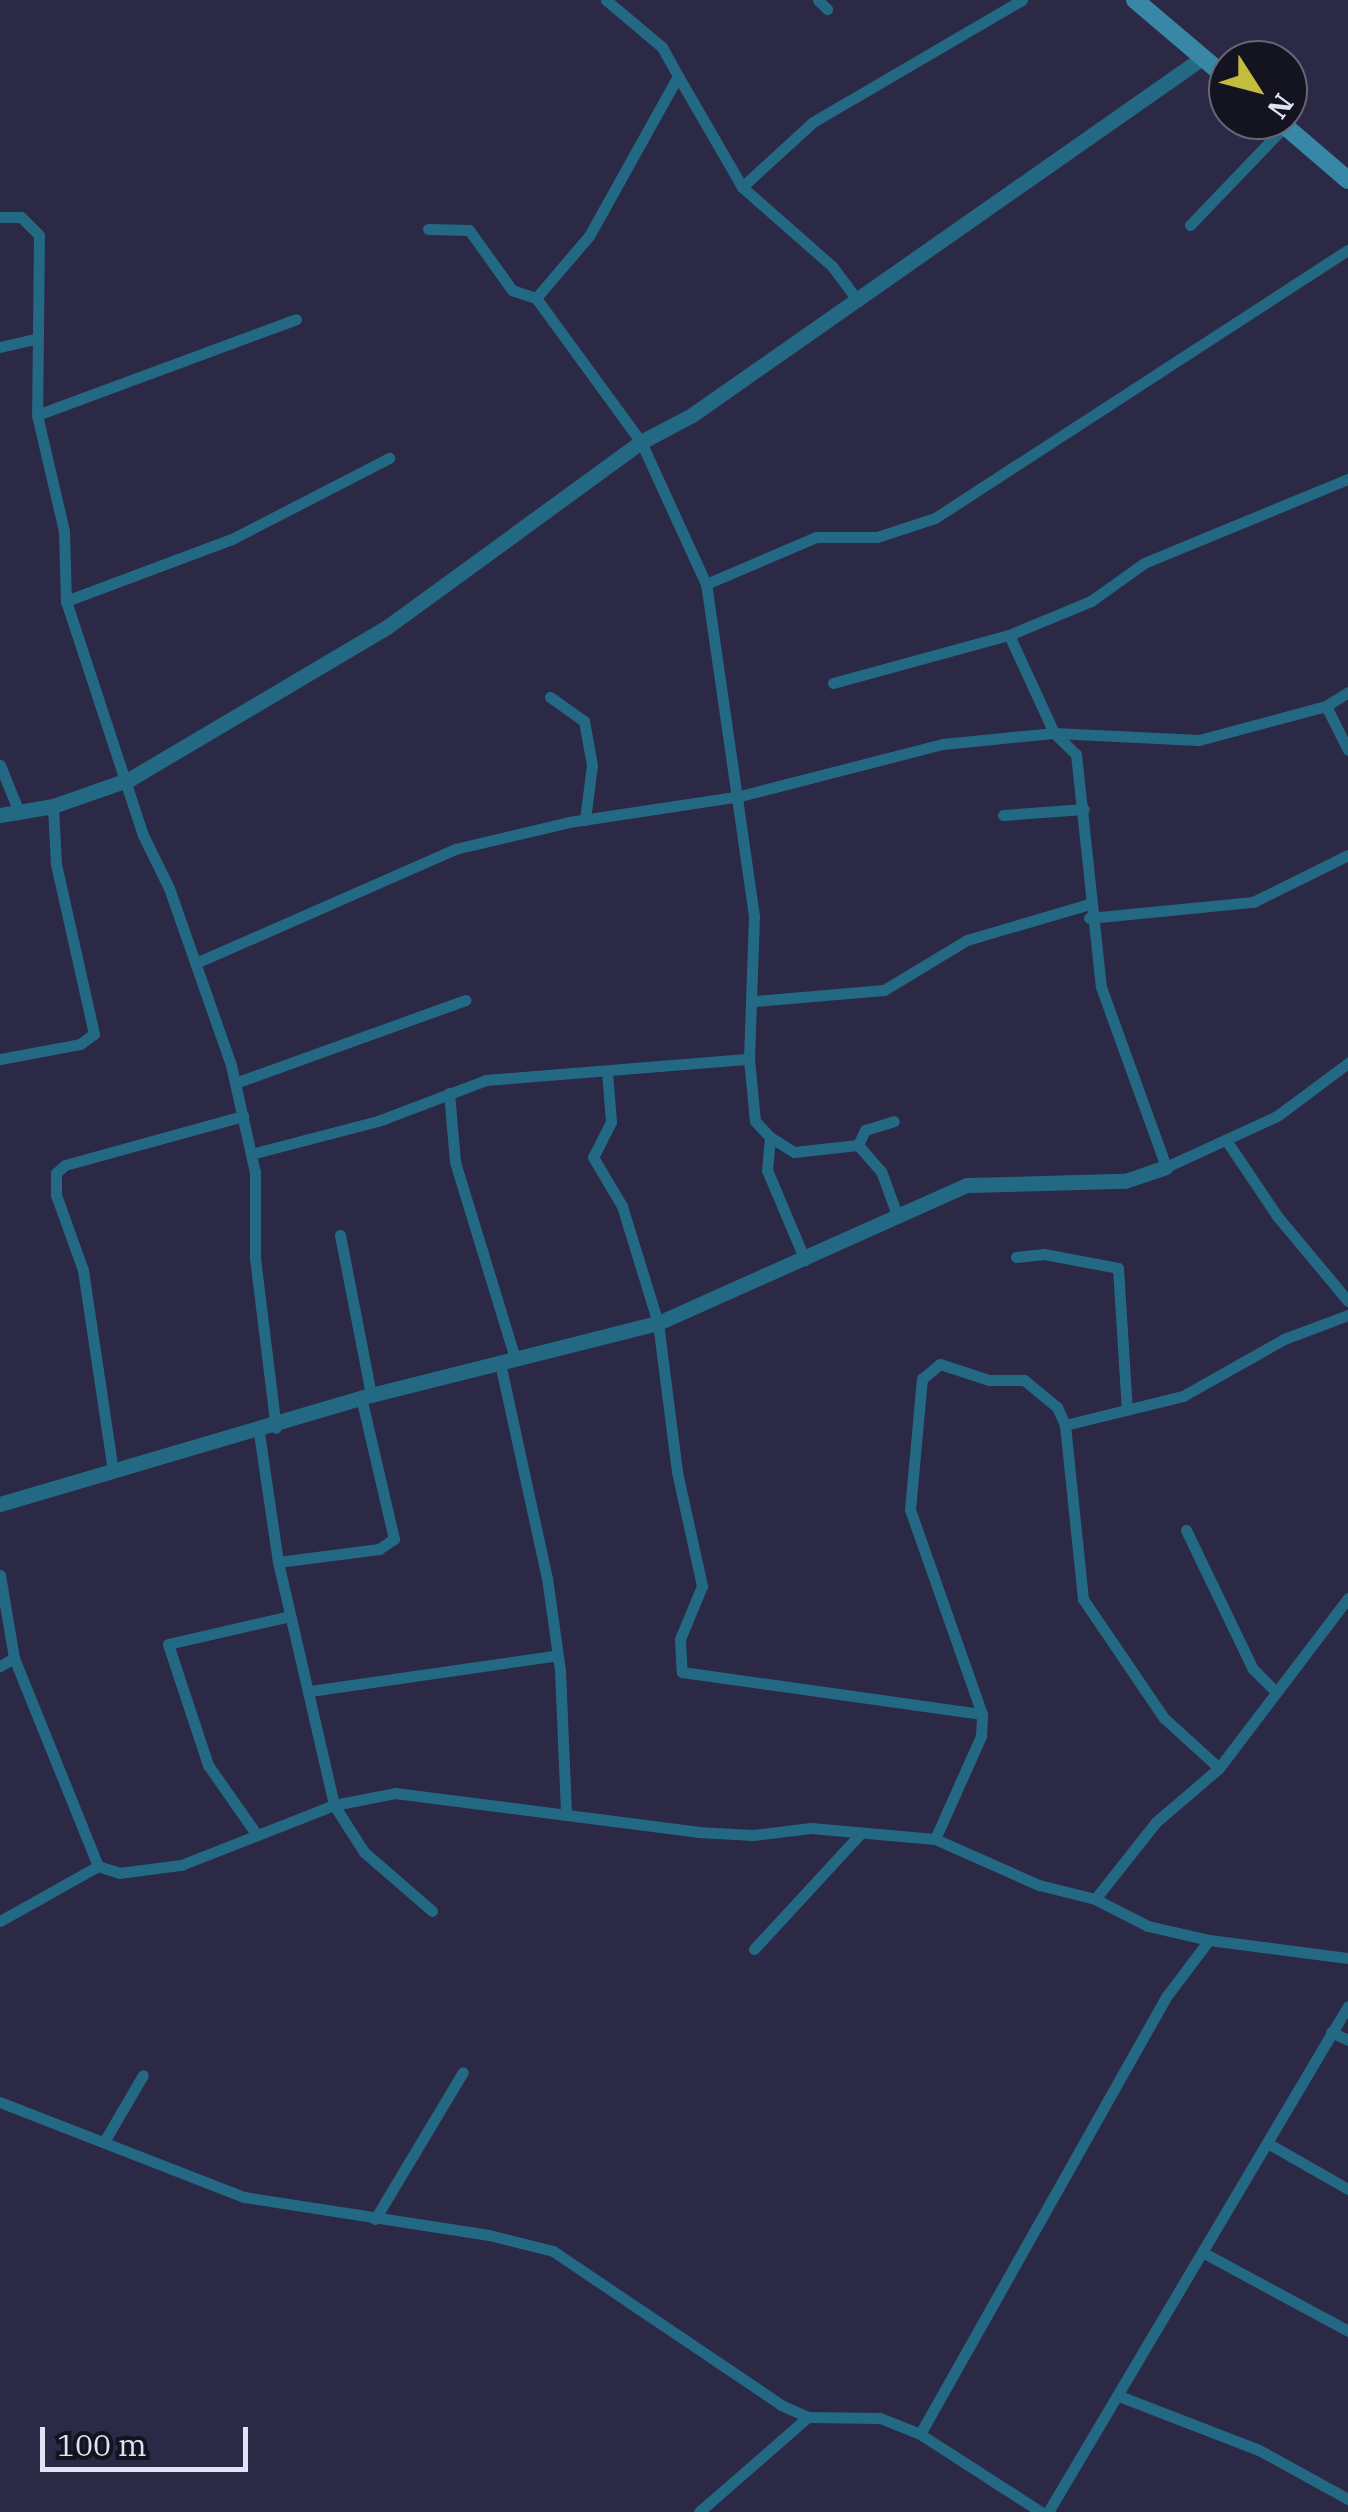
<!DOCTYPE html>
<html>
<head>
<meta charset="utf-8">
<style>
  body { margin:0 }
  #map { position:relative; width:1348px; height:2512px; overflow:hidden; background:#2b2945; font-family:"IBM Plex Serif",serif }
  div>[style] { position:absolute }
  .minor>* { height:11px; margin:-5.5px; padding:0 5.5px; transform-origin:5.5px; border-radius:5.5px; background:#246983 }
  .tertiary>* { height:15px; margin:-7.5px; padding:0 7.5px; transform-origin:7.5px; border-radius:7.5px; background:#246983 }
  .secondary>* { height:18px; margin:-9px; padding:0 9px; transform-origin:9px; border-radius:9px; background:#3887a6 }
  span { translate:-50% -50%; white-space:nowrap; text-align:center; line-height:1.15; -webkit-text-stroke:10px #141420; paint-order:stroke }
  .north { position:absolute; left:1208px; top:40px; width:100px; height:100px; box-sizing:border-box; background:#141420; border:2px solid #676675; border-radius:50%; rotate:126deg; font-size:28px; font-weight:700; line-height:40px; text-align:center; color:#e3e2f5 }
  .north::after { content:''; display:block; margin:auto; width:35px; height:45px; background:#c3bd3e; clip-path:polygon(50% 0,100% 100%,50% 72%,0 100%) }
  .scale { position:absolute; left:40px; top:2427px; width:208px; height:45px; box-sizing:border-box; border:5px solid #e3e2f5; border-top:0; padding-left:12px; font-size:30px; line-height:35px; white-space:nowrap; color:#e3e2f5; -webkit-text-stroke:8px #141420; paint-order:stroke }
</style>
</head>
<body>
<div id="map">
  <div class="minor">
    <div style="left:606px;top:0;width:73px;rotate:40deg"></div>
    <div style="left:662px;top:47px;width:33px;rotate:61deg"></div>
    <div style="left:818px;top:0;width:13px;rotate:45deg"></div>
    <div style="left:742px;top:187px;width:96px;rotate:-42.5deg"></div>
    <div style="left:813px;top:122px;width:242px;rotate:-30.3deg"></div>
    <div style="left:0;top:217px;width:21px"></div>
    <div style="left:21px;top:217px;width:25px;rotate:45deg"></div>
    <div style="left:39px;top:235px;width:180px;rotate:90.6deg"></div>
    <div style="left:37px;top:415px;width:119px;rotate:76.9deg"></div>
    <div style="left:64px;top:531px;width:70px;rotate:88.4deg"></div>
    <div style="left:66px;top:601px;width:246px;rotate:71.8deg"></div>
    <div style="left:143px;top:835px;width:59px;rotate:63.9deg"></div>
    <div style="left:169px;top:888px;width:188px;rotate:70.7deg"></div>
    <div style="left:231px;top:1065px;width:110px;rotate:77.4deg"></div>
    <div style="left:255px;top:1172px;width:86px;rotate:90deg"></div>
    <div style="left:255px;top:1258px;width:171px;rotate:83deg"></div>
    <div style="left:1190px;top:225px;width:137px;rotate:-46.2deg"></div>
    <div style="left:536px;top:298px;width:82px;rotate:-49.5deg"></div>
    <div style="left:589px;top:236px;width:183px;rotate:-60.9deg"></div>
    <div style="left:678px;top:76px;width:128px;rotate:60deg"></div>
    <div style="left:742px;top:187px;width:120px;rotate:41.3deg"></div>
    <div style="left:832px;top:266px;width:44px;rotate:53.4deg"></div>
    <div style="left:0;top:347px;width:37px;rotate:-13deg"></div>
    <div style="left:37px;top:415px;width:276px;rotate:-20.3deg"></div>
    <div style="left:706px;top:584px;width:120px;rotate:-23.1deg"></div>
    <div style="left:816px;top:537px;width:61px"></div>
    <div style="left:877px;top:537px;width:61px;rotate:-18.1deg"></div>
    <div style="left:935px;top:518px;width:492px;rotate:-33deg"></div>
    <div style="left:66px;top:601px;width:177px;rotate:-20.5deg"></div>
    <div style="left:232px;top:539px;width:177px;rotate:-27.3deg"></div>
    <div style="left:1009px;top:635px;width:108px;rotate:65.3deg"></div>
    <div style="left:1054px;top:733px;width:30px;rotate:44deg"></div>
    <div style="left:1076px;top:754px;width:234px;rotate:83.9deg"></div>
    <div style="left:1101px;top:987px;width:191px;rotate:70.1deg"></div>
    <div style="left:1166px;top:1167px;width:122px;rotate:-24.7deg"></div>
    <div style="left:1277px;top:1116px;width:89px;rotate:-36.7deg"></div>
    <div style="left:833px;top:683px;width:182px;rotate:-15.3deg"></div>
    <div style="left:1009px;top:635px;width:89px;rotate:-22.5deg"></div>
    <div style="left:1091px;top:601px;width:65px;rotate:-35.6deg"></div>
    <div style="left:1144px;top:563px;width:221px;rotate:-22.4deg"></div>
    <div style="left:550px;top:697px;width:42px;rotate:35.2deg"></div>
    <div style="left:584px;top:721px;width:45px;rotate:79.7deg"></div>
    <div style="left:592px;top:765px;width:55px;rotate:97.3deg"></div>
    <div style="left:1326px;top:706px;width:49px;rotate:63.4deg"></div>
    <div style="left:0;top:765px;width:51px;rotate:68deg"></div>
    <div style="left:1003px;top:815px;width:81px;rotate:-4.2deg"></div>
    <div style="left:1089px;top:918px;width:165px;rotate:-5.6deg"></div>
    <div style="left:1253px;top:902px;width:106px;rotate:-26.3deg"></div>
    <div style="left:198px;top:962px;width:281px;rotate:-23.7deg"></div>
    <div style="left:455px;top:849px;width:117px;rotate:-13.3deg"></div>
    <div style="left:569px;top:822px;width:173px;rotate:-8.6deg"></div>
    <div style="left:740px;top:796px;width:210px;rotate:-14.4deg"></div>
    <div style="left:943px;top:744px;width:112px;rotate:-5.7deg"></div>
    <div style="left:1054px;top:733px;width:145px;rotate:2.8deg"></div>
    <div style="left:1199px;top:740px;width:131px;rotate:-15deg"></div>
    <div style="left:1326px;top:706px;width:26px;rotate:-32deg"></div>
    <div style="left:755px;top:1001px;width:129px;rotate:-4.9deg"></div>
    <div style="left:884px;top:990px;width:97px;rotate:-31.1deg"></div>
    <div style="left:967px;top:940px;width:127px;rotate:-16.4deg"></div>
    <div style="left:0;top:1059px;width:81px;rotate:-10.6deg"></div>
    <div style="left:80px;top:1044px;width:17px;rotate:-36deg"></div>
    <div style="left:94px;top:1034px;width:174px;rotate:-102.6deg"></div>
    <div style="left:56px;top:864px;width:58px;rotate:-93deg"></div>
    <div style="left:749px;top:1059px;width:62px;rotate:84.5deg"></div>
    <div style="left:755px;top:1121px;width:22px;rotate:47deg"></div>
    <div style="left:770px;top:1137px;width:28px;rotate:32deg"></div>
    <div style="left:794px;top:1152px;width:64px;rotate:-6.2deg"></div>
    <div style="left:858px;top:1145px;width:35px;rotate:49deg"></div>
    <div style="left:881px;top:1171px;width:44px;rotate:69.9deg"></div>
    <div style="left:607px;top:1071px;width:51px;rotate:85.5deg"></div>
    <div style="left:611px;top:1122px;width:39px;rotate:117deg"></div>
    <div style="left:593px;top:1157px;width:57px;rotate:59.4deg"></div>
    <div style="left:622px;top:1206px;width:122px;rotate:72.9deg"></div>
    <div style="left:658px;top:1323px;width:150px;rotate:82.7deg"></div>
    <div style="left:677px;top:1472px;width:117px;rotate:77.6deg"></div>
    <div style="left:702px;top:1586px;width:57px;rotate:112.5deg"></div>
    <div style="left:680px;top:1639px;width:33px;rotate:87deg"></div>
    <div style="left:682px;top:1672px;width:303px;rotate:8deg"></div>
    <div style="left:235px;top:1083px;width:245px;rotate:-19.8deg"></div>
    <div style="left:449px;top:1093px;width:69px;rotate:85deg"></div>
    <div style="left:455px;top:1162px;width:205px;rotate:73deg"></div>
    <div style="left:770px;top:1137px;width:33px;rotate:95deg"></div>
    <div style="left:767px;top:1170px;width:98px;rotate:67.1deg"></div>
    <div style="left:1226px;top:1140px;width:92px;rotate:56.1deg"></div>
    <div style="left:1277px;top:1216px;width:111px;rotate:50.1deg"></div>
    <div style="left:858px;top:1145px;width:17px;rotate:-65deg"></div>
    <div style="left:865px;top:1130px;width:30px;rotate:-17deg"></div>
    <div style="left:251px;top:1154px;width:131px;rotate:-14.6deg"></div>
    <div style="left:378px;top:1121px;width:116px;rotate:-20.8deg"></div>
    <div style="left:486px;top:1080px;width:264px;rotate:-4.6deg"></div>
    <div style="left:749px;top:1059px;width:143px;rotate:-88deg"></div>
    <div style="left:754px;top:916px;width:335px;rotate:-98.2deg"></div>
    <div style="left:706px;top:584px;width:156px;rotate:-114.6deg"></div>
    <div style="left:641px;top:442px;width:178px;rotate:-126.1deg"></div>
    <div style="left:536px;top:298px;width:25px;rotate:-162deg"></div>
    <div style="left:512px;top:290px;width:74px;rotate:-125.6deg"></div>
    <div style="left:469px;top:230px;width:41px;rotate:-178.6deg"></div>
    <div style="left:340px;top:1235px;width:163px;rotate:79deg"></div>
    <div style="left:1016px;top:1257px;width:28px;rotate:-6deg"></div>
    <div style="left:1044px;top:1254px;width:75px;rotate:10.7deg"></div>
    <div style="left:1118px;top:1268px;width:142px;rotate:86.4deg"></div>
    <div style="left:500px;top:1363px;width:220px;rotate:77.7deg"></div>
    <div style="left:547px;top:1578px;width:93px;rotate:82deg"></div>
    <div style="left:560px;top:1670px;width:141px;rotate:87.6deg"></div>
    <div style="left:1065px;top:1425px;width:122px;rotate:-13.8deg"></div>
    <div style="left:1183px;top:1396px;width:116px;rotate:-29.4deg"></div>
    <div style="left:1284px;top:1339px;width:68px;rotate:-20.6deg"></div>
    <div style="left:259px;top:1433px;width:130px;rotate:81.6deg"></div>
    <div style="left:278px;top:1562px;width:249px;rotate:77deg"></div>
    <div style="left:334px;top:1805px;width:56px;rotate:57.4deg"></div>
    <div style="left:364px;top:1852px;width:90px;rotate:40.9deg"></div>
    <div style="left:113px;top:1471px;width:203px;rotate:-98.5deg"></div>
    <div style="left:83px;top:1270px;width:80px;rotate:-109.8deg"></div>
    <div style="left:56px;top:1195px;width:22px;rotate:-90deg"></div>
    <div style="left:56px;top:1173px;width:12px;rotate:-42deg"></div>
    <div style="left:65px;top:1165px;width:185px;rotate:-15.4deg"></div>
    <div style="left:1186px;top:1530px;width:154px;rotate:64.3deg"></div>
    <div style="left:1253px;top:1669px;width:33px;rotate:45deg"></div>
    <div style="left:278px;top:1562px;width:102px;rotate:-7.3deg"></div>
    <div style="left:379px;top:1549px;width:18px;rotate:-34deg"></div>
    <div style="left:394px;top:1539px;width:146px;rotate:-103.1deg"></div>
    <div style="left:0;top:1575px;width:84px;rotate:80.4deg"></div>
    <div style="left:14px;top:1658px;width:224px;rotate:68deg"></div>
    <div style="left:1348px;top:1598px;width:213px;rotate:127.2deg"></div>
    <div style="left:1219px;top:1768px;width:83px;rotate:139.4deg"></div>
    <div style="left:1156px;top:1822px;width:98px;rotate:128.4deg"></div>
    <div style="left:1095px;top:1899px;width:59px;rotate:27deg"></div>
    <div style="left:1148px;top:1926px;width:63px;rotate:12.9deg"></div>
    <div style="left:1209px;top:1940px;width:140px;rotate:7.4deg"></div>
    <div style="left:0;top:1666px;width:16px;rotate:-30deg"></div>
    <div style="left:310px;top:1691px;width:246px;rotate:-8.2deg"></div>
    <div style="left:257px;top:1835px;width:85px;rotate:-125deg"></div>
    <div style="left:208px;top:1765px;width:127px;rotate:-108.3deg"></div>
    <div style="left:168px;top:1644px;width:125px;rotate:-12.9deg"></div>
    <div style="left:935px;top:1839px;width:113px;rotate:-65.9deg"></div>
    <div style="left:981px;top:1736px;width:22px;rotate:-87deg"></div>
    <div style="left:982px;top:1714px;width:216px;rotate:-109.4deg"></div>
    <div style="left:910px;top:1510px;width:132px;rotate:-84.8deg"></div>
    <div style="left:922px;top:1379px;width:23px;rotate:-40deg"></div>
    <div style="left:940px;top:1364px;width:52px;rotate:18.1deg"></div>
    <div style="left:989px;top:1380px;width:35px"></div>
    <div style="left:1024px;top:1380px;width:43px;rotate:39.3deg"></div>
    <div style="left:1057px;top:1407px;width:20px;rotate:66deg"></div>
    <div style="left:1065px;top:1425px;width:175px;rotate:84.1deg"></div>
    <div style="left:1083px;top:1599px;width:144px;rotate:55.8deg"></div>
    <div style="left:1164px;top:1718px;width:74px;rotate:42.3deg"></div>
    <div style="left:0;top:1921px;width:112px;rotate:-29.3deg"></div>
    <div style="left:98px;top:1866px;width:22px;rotate:18deg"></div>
    <div style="left:119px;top:1873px;width:63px;rotate:-7.4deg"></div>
    <div style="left:181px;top:1865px;width:164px;rotate:-21.4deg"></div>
    <div style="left:334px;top:1805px;width:62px;rotate:-11.1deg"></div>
    <div style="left:395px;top:1793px;width:305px;rotate:7.3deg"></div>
    <div style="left:698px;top:1832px;width:55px;rotate:3.1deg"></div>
    <div style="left:753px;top:1835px;width:58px;rotate:-6.9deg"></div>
    <div style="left:811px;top:1828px;width:124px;rotate:5.1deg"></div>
    <div style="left:935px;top:1839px;width:114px;rotate:23.9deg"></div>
    <div style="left:1039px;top:1885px;width:58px;rotate:14deg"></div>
    <div style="left:754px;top:1949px;width:158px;rotate:-47.3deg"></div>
    <div style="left:1331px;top:2032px;width:19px;rotate:25deg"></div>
    <div style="left:0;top:2102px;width:262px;rotate:21.3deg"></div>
    <div style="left:244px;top:2197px;width:248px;rotate:8.8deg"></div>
    <div style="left:489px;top:2235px;width:66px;rotate:14deg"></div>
    <div style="left:553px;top:2251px;width:275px;rotate:34deg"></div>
    <div style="left:781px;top:2405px;width:30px;rotate:24deg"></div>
    <div style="left:808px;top:2417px;width:72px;rotate:0.8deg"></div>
    <div style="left:880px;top:2418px;width:43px;rotate:21.8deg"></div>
    <div style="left:920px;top:2434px;width:144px;rotate:32.8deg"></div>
    <div style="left:105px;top:2140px;width:75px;rotate:-59.7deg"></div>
    <div style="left:1269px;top:2144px;width:91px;rotate:29.7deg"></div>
    <div style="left:375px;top:2219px;width:171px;rotate:-59.1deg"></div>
    <div style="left:1204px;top:2253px;width:164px;rotate:28.4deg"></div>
    <div style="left:1119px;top:2396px;width:150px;rotate:21.1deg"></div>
    <div style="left:1259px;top:2450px;width:102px;rotate:28.8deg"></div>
    <div style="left:920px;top:2434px;width:501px;rotate:-60.62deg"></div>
    <div style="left:1166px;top:1997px;width:71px;rotate:-53deg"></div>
    <div style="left:699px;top:2512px;width:145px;rotate:-41.1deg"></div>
    <div style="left:1048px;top:2512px;width:588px;rotate:-59.34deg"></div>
  </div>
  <div class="tertiary">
    <div style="left:0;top:815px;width:54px;rotate:-9.6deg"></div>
    <div style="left:53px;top:806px;width:82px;rotate:-19.3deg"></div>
    <div style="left:130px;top:779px;width:299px;rotate:-30.6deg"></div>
    <div style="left:387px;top:627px;width:314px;rotate:-36.1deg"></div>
    <div style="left:641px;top:442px;width:58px;rotate:-27.9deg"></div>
    <div style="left:692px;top:415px;width:623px;rotate:-34.99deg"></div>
    <div style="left:0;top:1504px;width:387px;rotate:-16.4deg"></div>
    <div style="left:371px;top:1395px;width:296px;rotate:-14.1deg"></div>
    <div style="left:658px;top:1323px;width:338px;rotate:-24.1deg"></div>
    <div style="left:967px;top:1185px;width:158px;rotate:-1.5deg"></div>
    <div style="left:1125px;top:1181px;width:43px;rotate:-18.9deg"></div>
  </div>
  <div class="secondary">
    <div style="left:1135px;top:0;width:122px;rotate:40.3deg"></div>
    <div style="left:1278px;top:120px;width:92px;rotate:40.6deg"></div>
  </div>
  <div class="north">N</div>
  <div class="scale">100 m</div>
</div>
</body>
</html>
